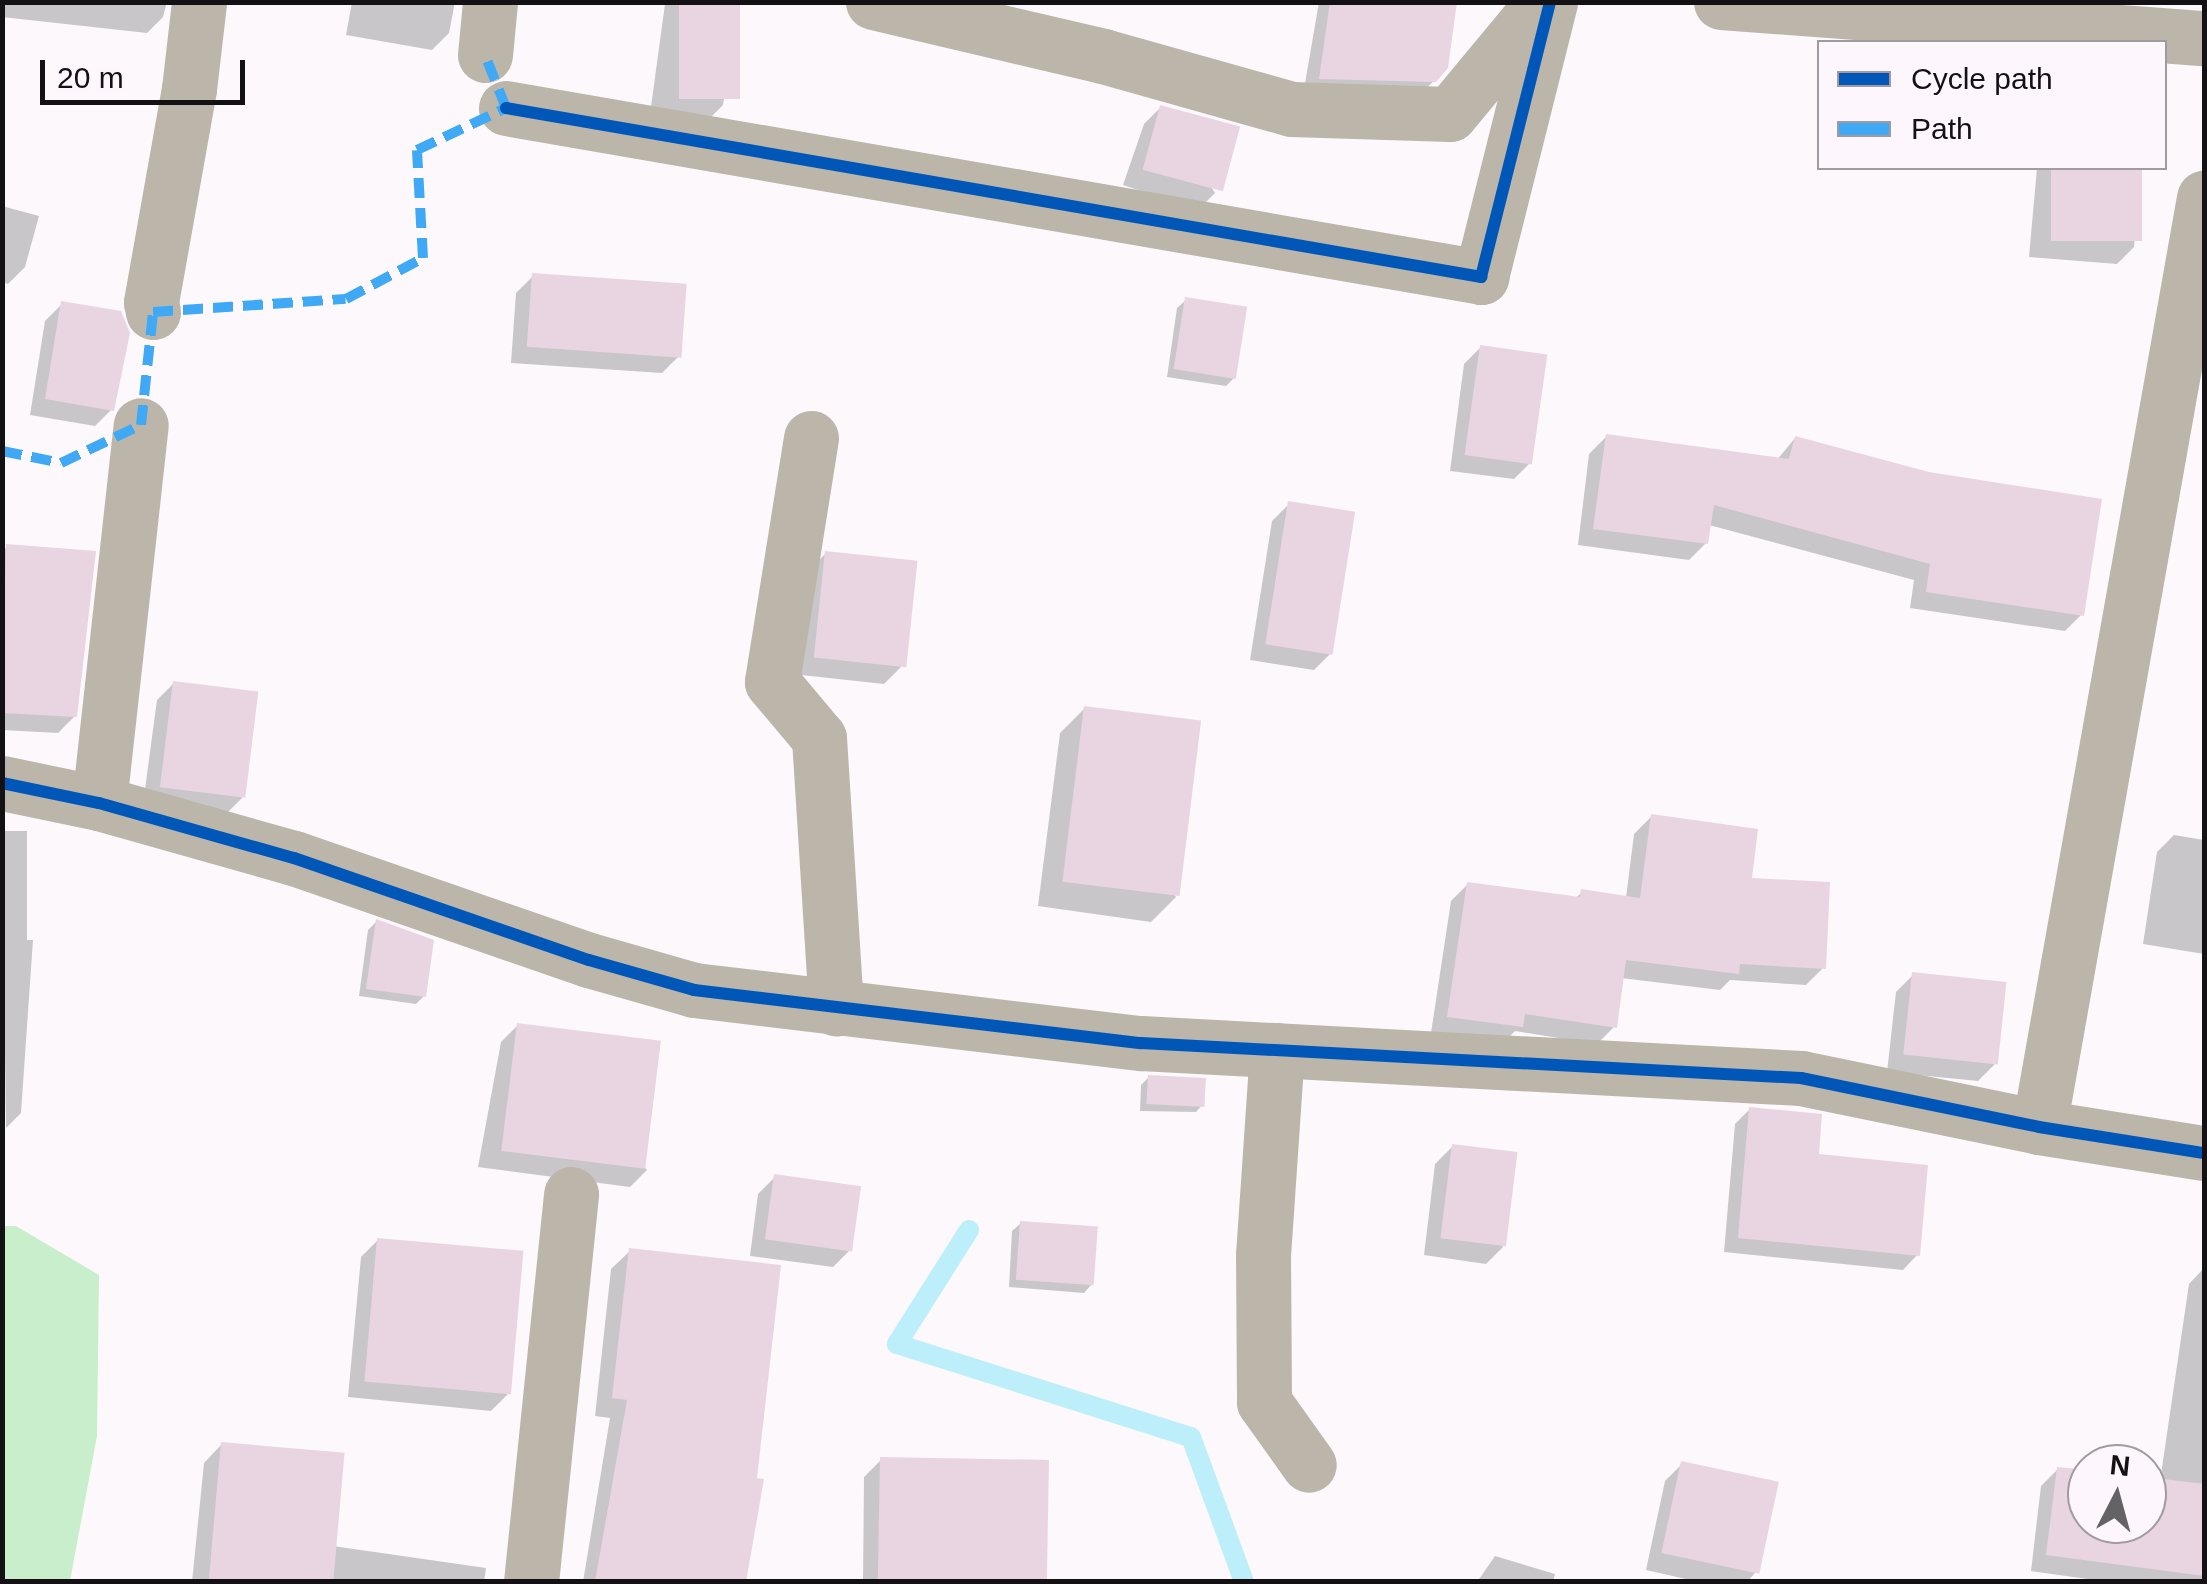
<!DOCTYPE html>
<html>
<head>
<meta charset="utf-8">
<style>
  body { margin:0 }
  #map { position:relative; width:2207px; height:1584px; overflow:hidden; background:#fcf8fc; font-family:Helvetica,sans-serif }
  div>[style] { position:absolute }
  .green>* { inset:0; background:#c9eecb }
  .shadow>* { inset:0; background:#0003 }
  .stream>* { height:20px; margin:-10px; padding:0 10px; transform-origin:10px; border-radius:10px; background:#bceff9 }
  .building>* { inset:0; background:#e9d5e1; transform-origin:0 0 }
  .minor>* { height:55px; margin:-27.5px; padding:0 27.5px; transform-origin:27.5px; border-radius:27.5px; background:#bbb5aa }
  .quiet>* { height:10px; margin-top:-5px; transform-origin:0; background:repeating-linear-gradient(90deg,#3fa9f5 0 20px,transparent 0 30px) }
  .cycleway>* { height:12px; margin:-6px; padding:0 6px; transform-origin:6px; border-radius:6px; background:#0057b8 }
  span { translate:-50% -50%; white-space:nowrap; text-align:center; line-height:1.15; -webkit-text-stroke:10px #fdf7fd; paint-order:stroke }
  .frame { position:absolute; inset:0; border:5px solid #131113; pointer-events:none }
  .legend { position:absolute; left:1817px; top:40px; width:350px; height:130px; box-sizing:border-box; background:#fdf7fd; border:2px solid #9f9b9f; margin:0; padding:12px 18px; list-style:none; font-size:30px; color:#131113 }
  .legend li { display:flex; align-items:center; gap:20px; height:50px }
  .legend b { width:50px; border:2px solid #9f9b9f }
  .north { position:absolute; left:2067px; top:1444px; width:100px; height:100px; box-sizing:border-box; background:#fdf7fd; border:2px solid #9f9b9f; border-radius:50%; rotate:6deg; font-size:28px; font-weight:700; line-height:40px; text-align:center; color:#131113 }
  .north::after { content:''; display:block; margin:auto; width:35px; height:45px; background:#656265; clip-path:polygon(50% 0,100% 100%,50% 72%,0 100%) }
  .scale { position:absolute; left:40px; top:60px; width:205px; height:45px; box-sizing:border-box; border:5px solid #131113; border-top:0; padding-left:12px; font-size:30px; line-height:35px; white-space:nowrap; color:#131113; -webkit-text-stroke:8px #fdf7fd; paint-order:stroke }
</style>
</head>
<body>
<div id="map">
  <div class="green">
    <div style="clip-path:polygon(3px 1226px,16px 1226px,99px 1275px,97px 1436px,70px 1581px,3px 1581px)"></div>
  </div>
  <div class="shadow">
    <div style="clip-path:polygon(2px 2px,167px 2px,163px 17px,147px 33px,2px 17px)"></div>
    <div style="clip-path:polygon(352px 2px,455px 2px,449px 33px,432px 50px,346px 35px)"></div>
    <div style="clip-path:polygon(738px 2px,723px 105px,706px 122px,650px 114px,665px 4px)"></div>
    <div style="clip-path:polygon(1319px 2px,1454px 2px,1434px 81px,1416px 98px,1303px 95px)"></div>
    <div style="clip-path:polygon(1161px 107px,1215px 193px,1198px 210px,1123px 185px,1144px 124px)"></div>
    <div style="clip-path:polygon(2037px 168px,2140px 168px,2134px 247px,2117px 264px,2029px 257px)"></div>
    <div style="clip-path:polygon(2px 206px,39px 216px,25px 267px,8px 284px,2px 282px)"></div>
    <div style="clip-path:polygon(533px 276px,679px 356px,662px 373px,511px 363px,516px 293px)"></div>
    <div style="clip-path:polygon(1186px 300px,1234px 378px,1226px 386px,1167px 377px,1177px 308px)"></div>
    <div style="clip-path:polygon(62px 304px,112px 409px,95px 426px,30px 415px,45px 321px)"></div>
    <div style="clip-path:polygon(1481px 347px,1531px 462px,1514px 479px,1450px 471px,1464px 364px)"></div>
    <div style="clip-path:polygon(1606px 437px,1777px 460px,1795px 438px,2082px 614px,2065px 631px,1910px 608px,1914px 580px,1709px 525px,1706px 543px,1689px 560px,1578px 545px,1589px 454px)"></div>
    <div style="clip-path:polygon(1289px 504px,1331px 653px,1314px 670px,1250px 660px,1272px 521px)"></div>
    <div style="clip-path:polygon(7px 547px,75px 716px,58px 733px,2px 730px,2px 552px)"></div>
    <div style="clip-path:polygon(826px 553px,901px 667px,884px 684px,792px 674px,809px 570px)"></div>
    <div style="clip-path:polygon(174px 683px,242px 798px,225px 815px,143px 804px,157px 700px)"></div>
    <div style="clip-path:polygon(1085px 708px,1176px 897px,1151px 922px,1038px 906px,1060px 733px)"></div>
    <div style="clip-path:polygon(1651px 817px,1749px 880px,1823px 968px,1806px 985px,1730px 980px,1720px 990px,1621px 978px,1614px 1027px,1597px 1044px,1515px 1031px,1503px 1043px,1431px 1033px,1451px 901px,1468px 884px,1575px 899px,1582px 892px,1626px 898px,1634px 834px)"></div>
    <div style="clip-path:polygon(2px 831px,27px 831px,27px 940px,33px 940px,21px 1113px,6px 1128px)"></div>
    <div style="clip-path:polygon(2174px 835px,2204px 840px,2204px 954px,2143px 944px,2157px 852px)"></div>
    <div style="clip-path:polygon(376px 922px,424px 996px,416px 1004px,359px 996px,368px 930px)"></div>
    <div style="clip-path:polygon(1913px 975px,1995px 1064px,1978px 1081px,1887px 1072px,1896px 992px)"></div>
    <div style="clip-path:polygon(518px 1025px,647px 1170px,630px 1187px,478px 1167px,501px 1042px)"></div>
    <div style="clip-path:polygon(1149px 1077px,1204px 1103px,1196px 1112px,1140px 1111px,1141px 1085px)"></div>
    <div style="clip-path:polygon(1750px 1109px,1816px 1156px,1918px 1254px,1903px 1270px,1724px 1252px,1735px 1124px)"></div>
    <div style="clip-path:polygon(1452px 1147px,1503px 1247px,1486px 1264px,1424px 1255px,1435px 1164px)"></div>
    <div style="clip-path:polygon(775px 1177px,850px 1250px,833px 1267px,750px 1256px,758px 1194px)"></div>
    <div style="clip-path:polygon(1021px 1223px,1092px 1284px,1084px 1293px,1009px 1287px,1012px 1231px)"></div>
    <div style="clip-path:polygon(378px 1240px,508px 1394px,491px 1411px,348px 1397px,361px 1257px)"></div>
    <div style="clip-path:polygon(630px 1251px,743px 1582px,583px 1582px,610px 1418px,595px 1416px,611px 1269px)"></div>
    <div style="clip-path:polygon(2204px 1268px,2204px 1582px,2109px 1582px,2031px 1571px,2041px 1486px,2058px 1469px,2087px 1473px,2087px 1524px,2147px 1524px,2147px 1480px,2160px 1481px,2189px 1284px)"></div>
    <div style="clip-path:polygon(222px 1444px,333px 1546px,486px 1568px,484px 1582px,192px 1582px,204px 1463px)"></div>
    <div style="clip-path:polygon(881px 1460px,1045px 1582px,863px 1582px,864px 1477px)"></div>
    <div style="clip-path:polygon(1682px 1464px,1755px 1573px,1747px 1582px,1699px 1582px,1646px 1570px,1665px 1481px)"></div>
    <div style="clip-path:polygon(1495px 1556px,1555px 1574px,1553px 1582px,1477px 1582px)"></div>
  </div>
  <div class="stream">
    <div style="left:969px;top:1230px;width:135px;rotate:122.3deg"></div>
    <div style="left:897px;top:1344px;width:308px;rotate:17.6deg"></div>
    <div style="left:1191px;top:1437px;width:154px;rotate:69.9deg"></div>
  </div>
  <div class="building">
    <div style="left:679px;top:2px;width:61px;height:97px"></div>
    <div style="clip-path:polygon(1330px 2px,1457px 2px,1448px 68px,1436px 82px,1319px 79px)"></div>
    <div style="left:1160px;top:105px;width:83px;height:67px;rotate:15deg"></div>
    <div style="left:2051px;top:168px;width:91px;height:73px"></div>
    <div style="left:532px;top:273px;width:155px;height:74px;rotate:4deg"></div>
    <div style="left:1185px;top:297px;width:63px;height:73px;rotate:9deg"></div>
    <div style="clip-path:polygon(61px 301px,121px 311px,130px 333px,114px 411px,45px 399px)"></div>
    <div style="left:1480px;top:345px;width:68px;height:111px;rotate:8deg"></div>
    <div style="clip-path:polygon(1606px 434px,1789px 459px,1795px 436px,1929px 472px,2102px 499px,2084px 616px,1926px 592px,1930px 564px,1714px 505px,1708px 544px,1593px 529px)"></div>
    <div style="left:1288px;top:501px;width:68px;height:145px;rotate:9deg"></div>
    <div style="clip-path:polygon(6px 544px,96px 551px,77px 717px,2px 713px)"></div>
    <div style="left:825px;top:551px;width:93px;height:107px;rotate:6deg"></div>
    <div style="left:173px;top:681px;width:86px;height:107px;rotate:7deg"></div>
    <div style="left:1084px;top:706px;width:118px;height:177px;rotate:7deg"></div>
    <div style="clip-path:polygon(1651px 814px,1758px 829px,1752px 878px,1830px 882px,1826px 969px,1740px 964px,1739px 974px,1626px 960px,1617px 1028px,1525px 1014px,1523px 1027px,1447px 1017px,1467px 882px,1580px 897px,1581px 889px,1640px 898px)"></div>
    <div style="clip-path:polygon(376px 919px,434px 940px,426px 997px,366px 989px)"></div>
    <div style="left:1912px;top:972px;width:95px;height:83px;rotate:6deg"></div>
    <div style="left:517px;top:1023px;width:145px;height:129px;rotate:7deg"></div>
    <div style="left:1148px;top:1075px;width:58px;height:29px;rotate:3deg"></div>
    <div style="clip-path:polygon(1749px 1107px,1822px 1114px,1819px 1154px,1928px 1165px,1920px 1256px,1738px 1238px)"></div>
    <div style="left:1452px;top:1144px;width:66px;height:95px;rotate:7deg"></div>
    <div style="left:774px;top:1174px;width:88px;height:66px;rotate:8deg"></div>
    <div style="left:1020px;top:1221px;width:78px;height:59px;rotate:4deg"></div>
    <div style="left:377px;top:1238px;width:147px;height:144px;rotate:5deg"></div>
    <div style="clip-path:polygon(629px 1248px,781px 1265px,757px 1478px,764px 1479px,746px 1582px,595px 1582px,627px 1400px,612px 1398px)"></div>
    <div style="left:221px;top:1442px;width:124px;height:141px;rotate:5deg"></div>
    <div style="left:880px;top:1457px;width:169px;height:125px;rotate:1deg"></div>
    <div style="left:1681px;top:1461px;width:100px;height:94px;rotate:12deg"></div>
    <div style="clip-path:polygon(2057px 1467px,2087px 1470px,2087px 1524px,2147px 1524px,2147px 1477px,2204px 1484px,2204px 1576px,2046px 1555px)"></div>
  </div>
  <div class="minor">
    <div style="left:873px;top:2px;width:236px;rotate:13.2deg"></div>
    <div style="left:1103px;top:56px;width:195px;rotate:15.7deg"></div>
    <div style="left:1291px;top:109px;width:159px;rotate:1.8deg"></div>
    <div style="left:1450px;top:114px;width:146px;rotate:-50.3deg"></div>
    <div style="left:1721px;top:2px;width:484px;rotate:4.3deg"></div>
    <div style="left:485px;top:55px;width:53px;rotate:-84.6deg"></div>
    <div style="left:506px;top:108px;width:990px;rotate:9.83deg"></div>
    <div style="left:1481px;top:277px;width:284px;rotate:-75.9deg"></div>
    <div style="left:153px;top:312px;width:10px;rotate:-101deg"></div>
    <div style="left:151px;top:302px;width:216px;rotate:-79.9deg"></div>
    <div style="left:189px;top:89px;width:88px;rotate:-83.4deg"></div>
    <div style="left:811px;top:438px;width:247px;rotate:99.1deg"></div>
    <div style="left:772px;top:682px;width:73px;rotate:50deg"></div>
    <div style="left:819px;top:738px;width:271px;rotate:86.4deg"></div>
    <div style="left:2px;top:783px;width:99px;rotate:11.7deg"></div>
    <div style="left:99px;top:803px;width:203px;rotate:15.8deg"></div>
    <div style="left:294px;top:858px;width:312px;rotate:19.1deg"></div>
    <div style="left:589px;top:960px;width:109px;rotate:15.9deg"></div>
    <div style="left:694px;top:990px;width:450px;rotate:6.8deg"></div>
    <div style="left:1141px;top:1043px;width:661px;rotate:3.04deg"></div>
    <div style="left:1801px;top:1078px;width:243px;rotate:11.6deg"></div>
    <div style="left:2039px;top:1127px;width:167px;rotate:9deg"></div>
    <div style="left:99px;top:803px;width:380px;rotate:-83.7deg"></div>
    <div style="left:1277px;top:1050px;width:204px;rotate:93.9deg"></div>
    <div style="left:1263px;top:1254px;width:148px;rotate:89.6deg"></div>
    <div style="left:1264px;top:1402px;width:77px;rotate:54.5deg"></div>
    <div style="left:2039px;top:1127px;width:944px;rotate:-79.93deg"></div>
    <div style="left:531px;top:1582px;width:390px;rotate:-84.1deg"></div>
  </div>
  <div class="quiet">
    <div style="left:2px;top:451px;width:60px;rotate:11.5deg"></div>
    <div style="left:61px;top:463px;width:89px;rotate:-25.4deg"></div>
    <div style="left:141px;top:425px;width:114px;rotate:-83.9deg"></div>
    <div style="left:153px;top:312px;width:193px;rotate:-3.9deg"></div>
    <div style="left:346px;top:299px;width:87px;rotate:-28deg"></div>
    <div style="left:423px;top:258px;width:108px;rotate:-93.2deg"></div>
    <div style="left:417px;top:150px;width:98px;rotate:-25.3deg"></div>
    <div style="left:506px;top:108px;width:57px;rotate:-111.6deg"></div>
  </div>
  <div class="cycleway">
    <div style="left:506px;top:108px;width:990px;rotate:9.83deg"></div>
    <div style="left:1481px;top:277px;width:284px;rotate:-75.9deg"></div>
    <div style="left:2px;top:783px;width:99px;rotate:11.7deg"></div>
    <div style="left:99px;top:803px;width:203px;rotate:15.8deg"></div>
    <div style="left:294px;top:858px;width:312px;rotate:19.1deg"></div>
    <div style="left:589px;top:960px;width:109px;rotate:15.9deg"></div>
    <div style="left:694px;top:990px;width:450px;rotate:6.8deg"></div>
    <div style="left:1141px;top:1043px;width:661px;rotate:3.04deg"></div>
    <div style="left:1801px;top:1078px;width:243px;rotate:11.6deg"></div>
    <div style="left:2039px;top:1127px;width:167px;rotate:9deg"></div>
  </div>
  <div class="frame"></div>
  <ul class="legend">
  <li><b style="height:12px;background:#0057b8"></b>Cycle path</li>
  <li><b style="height:12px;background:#3fa9f5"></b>Path</li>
  </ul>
  <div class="north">N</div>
  <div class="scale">20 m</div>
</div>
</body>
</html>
